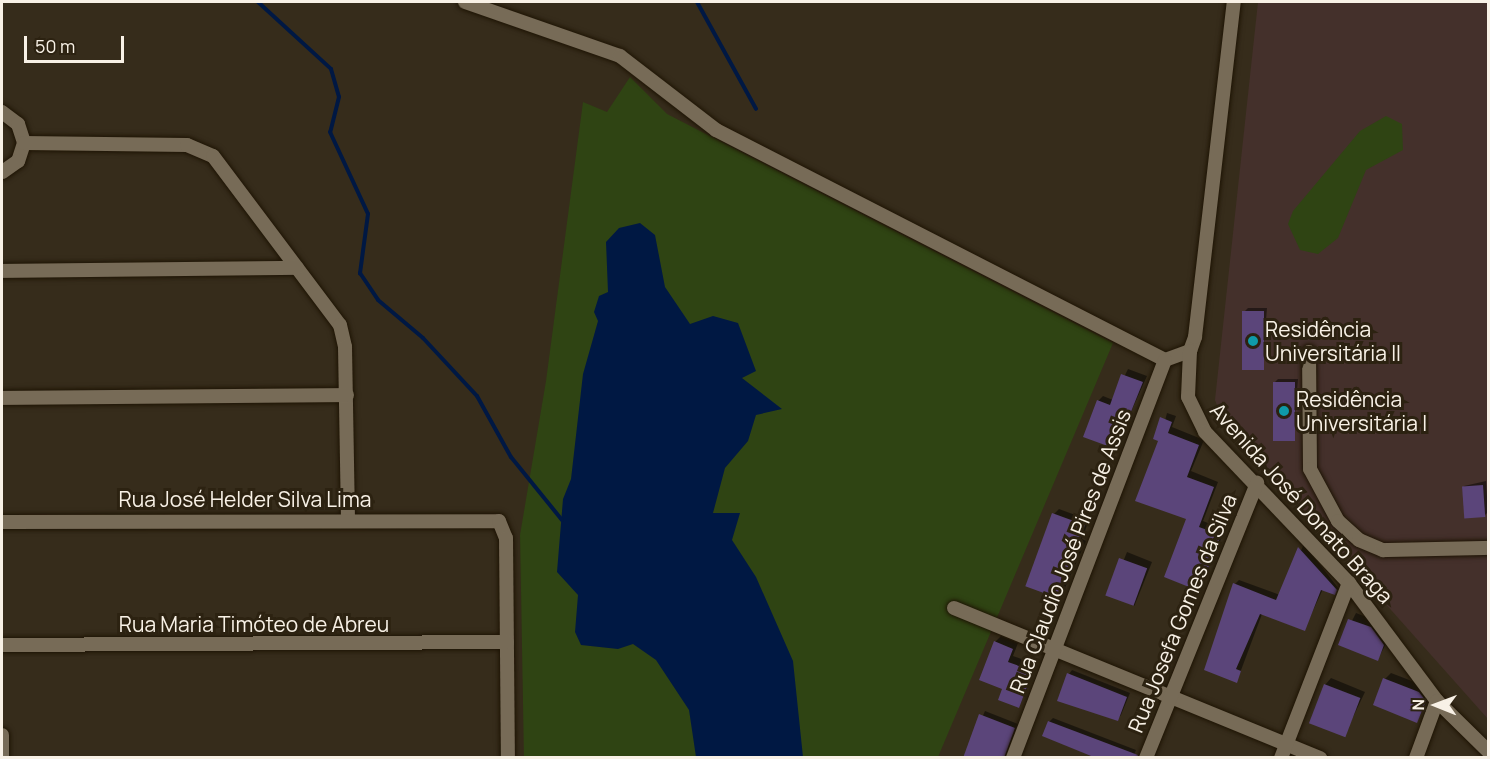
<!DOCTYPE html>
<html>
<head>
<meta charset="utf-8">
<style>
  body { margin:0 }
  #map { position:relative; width:1490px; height:759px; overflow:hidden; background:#362c1b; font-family:Manrope,sans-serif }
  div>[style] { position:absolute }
  .education>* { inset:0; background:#44302b }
  .green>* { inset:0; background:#2f4413 }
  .water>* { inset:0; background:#001843 }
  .shadow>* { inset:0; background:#0007; transform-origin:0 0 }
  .stream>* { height:4px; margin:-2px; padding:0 2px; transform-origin:2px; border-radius:2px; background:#001843 }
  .building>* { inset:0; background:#5b457a; transform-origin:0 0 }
  .roads { filter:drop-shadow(0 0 2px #1e1404) drop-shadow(0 0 2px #1e1404) }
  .minor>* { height:14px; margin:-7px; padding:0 7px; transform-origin:7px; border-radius:7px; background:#776b57 }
  .dots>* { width:16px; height:16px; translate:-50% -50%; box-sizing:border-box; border:3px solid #2c2211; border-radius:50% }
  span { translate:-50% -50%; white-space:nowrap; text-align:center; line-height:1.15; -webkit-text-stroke:6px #2c2211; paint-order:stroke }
  .poi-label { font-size:21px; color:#f8f1e6 }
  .left { translate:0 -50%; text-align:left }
  .street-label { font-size:21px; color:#f8f1e6 }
  .frame { position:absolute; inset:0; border:3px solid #f8f1e6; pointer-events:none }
  .north { position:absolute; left:1406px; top:675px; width:60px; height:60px; -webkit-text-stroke:4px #2c2211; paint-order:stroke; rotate:271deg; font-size:16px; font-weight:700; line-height:24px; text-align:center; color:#f8f1e6 }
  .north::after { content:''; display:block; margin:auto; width:21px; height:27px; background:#f8f1e6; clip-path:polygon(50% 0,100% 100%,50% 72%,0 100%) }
  .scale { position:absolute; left:24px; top:36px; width:100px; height:27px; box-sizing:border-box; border:3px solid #f8f1e6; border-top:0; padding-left:8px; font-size:18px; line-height:21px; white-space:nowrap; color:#f8f1e6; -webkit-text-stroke:4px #2c2211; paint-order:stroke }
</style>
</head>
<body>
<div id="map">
  <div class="education">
    <div style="clip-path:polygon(1258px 2px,1488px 2px,1488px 719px,1223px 421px,1215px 400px)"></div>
  </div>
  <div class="green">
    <div style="clip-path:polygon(630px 77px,667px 114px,1113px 343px,938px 757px,524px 758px,520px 535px,546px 381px,583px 102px,607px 112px)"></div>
    <div style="clip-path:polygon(1386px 116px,1402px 124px,1403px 150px,1366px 170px,1338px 238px,1318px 254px,1300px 250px,1288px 224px,1293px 211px,1360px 131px)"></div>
  </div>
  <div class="water">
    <div style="clip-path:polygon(640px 223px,655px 235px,665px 287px,690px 324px,713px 316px,738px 323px,756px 371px,742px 378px,782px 409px,756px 415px,748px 441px,725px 468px,713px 513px,740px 513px,732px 540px,756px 577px,793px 661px,803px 757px,696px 757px,689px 710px,656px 660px,633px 644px,618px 649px,581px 645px,575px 632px,578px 595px,557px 572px,563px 499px,571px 479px,583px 374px,598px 321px,594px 312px,599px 296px,608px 292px,606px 242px,619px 228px)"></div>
  </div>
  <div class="shadow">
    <div style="clip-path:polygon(1248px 308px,1267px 308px,1262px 369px,1244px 312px)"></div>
    <div style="clip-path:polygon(1128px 369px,1147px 376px,1115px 448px,1098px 401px,1103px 396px,1113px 400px)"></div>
    <div style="clip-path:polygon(1278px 379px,1298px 379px,1293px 439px,1275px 382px)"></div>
    <div style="clip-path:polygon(1167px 413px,1176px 416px,1172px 427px,1204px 440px,1191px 471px,1218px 482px,1203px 521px,1225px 530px,1199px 589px,1188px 519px,1160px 440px)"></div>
    <div style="clip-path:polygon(1486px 481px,1488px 512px,1484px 516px,1464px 486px)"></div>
    <div style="clip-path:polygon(1059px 509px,1089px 520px,1082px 539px,1086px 541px,1060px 599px,1054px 514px)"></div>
    <div style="clip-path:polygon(1304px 544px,1339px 589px,1334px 593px,1323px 589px,1304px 630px,1262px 614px,1237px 681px,1205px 669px,1235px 584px,1239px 580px,1280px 595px)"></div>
    <div style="left:1127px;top:552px;width:27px;height:47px;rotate:22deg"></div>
    <div style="clip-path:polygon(1356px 613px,1377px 621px,1389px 638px,1378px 659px,1340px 644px)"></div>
    <div style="clip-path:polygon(1001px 636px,1018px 643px,1013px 656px,1038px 665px,1019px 706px,1004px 688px,995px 642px)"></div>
    <div style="clip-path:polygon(1072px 670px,1130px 693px,1121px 715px,1118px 719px,1069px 674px)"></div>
    <div style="clip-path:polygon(1391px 673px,1425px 686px,1431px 694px,1417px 721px,1385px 679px)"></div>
    <div style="clip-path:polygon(1331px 678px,1365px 692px,1344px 736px,1325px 685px)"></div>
    <div style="clip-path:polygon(985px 711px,1018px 724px,1005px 758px,964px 758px)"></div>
    <div style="clip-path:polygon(1053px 718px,1136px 750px,1133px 758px,1049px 722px)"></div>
  </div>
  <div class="stream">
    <div style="left:258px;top:2px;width:99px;rotate:42.5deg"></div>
    <div style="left:331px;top:69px;width:29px;rotate:74deg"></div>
    <div style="left:339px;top:97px;width:36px;rotate:104deg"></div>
    <div style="left:330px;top:132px;width:90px;rotate:65.1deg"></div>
    <div style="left:368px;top:214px;width:60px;rotate:97.7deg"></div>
    <div style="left:360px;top:273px;width:32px;rotate:56deg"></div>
    <div style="left:378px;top:300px;width:59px;rotate:40.2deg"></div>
    <div style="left:423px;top:338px;width:79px;rotate:47deg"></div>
    <div style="left:477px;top:396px;width:70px;rotate:60.9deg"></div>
    <div style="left:511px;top:457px;width:81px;rotate:51deg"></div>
    <div style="left:697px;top:2px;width:122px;rotate:61.1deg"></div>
  </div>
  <div class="building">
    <div style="left:1242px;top:311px;width:22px;height:59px"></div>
    <div style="clip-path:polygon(1121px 374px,1143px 382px,1116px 449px,1083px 437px,1097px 400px,1110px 405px)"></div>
    <div style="left:1273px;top:382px;width:22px;height:59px"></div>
    <div style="clip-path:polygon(1160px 417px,1172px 422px,1168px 433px,1199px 445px,1187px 477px,1214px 487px,1199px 527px,1221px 535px,1199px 591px,1164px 577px,1186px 519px,1135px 501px,1158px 441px,1153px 439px)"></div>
    <div style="left:1483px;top:485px;width:32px;height:21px;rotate:86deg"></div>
    <div style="left:1052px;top:513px;width:35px;height:78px;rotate:20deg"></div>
    <div style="clip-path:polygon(1298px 547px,1337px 590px,1335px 595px,1321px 590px,1305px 631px,1260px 614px,1236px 669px,1241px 671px,1237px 683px,1204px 670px,1233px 583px,1276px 600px)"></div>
    <div style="left:1119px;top:558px;width:30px;height:40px;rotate:20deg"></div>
    <div style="clip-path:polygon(1348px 619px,1371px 627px,1384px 645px,1378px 661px,1338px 645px)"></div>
    <div style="clip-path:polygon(994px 641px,1013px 649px,1008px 662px,1033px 671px,1019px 708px,998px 700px,1002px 689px,979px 680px)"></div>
    <div style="clip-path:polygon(1067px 673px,1127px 697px,1118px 721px,1057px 701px)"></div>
    <div style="clip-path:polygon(1383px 678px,1419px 692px,1426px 701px,1417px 723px,1373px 705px)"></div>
    <div style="left:1324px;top:684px;width:39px;height:42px;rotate:21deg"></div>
    <div style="clip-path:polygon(979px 714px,1015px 728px,1004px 758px,963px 758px)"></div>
    <div style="clip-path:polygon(1048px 721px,1138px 755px,1137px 758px,1096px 758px,1042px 736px)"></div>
  </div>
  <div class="roads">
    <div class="minor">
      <div style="left:465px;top:2px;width:164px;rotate:19.2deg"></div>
      <div style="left:620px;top:56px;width:121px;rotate:37.6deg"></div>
      <div style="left:716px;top:130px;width:504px;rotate:27.12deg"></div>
      <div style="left:1165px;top:360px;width:27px;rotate:-20deg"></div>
      <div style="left:1190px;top:351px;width:15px;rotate:-70deg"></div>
      <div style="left:1195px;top:337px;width:337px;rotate:-83.4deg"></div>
      <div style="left:2px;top:112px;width:20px;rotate:37deg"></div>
      <div style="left:18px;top:124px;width:20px;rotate:72deg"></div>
      <div style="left:24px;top:143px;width:19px;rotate:108deg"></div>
      <div style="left:18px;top:161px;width:19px;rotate:145deg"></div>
      <div style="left:24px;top:143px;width:163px;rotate:0.7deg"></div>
      <div style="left:187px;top:145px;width:28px;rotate:23deg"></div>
      <div style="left:213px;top:156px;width:211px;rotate:53.1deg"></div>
      <div style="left:340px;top:325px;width:23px;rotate:77deg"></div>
      <div style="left:345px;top:347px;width:172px;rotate:89deg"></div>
      <div style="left:2px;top:271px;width:295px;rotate:-0.6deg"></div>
      <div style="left:1190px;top:351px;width:46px;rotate:92.5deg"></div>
      <div style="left:1188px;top:397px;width:39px;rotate:64deg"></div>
      <div style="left:1205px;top:432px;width:209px;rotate:46.4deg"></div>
      <div style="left:1349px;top:583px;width:147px;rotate:53.3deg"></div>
      <div style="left:1437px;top:701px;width:71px;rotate:44.4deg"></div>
      <div style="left:1309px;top:352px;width:117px;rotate:89.5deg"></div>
      <div style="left:1310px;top:469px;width:59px;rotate:61.7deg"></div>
      <div style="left:1338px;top:521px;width:28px;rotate:42deg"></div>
      <div style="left:1359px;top:540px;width:26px;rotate:23deg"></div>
      <div style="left:1383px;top:550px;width:105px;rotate:-1.1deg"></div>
      <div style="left:2px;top:398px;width:345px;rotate:-0.5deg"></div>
      <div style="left:2px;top:522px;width:497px;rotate:-0.1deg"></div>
      <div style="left:499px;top:521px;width:18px;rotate:68deg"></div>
      <div style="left:506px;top:538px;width:220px;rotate:89.5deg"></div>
      <div style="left:954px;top:608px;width:396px;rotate:22.3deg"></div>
      <div style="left:2px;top:645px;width:505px;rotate:-0.34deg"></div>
      <div style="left:2px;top:735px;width:23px;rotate:90deg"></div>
      <div style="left:1013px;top:758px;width:426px;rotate:-69.1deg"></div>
      <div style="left:1146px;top:758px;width:297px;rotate:-68deg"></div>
      <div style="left:1281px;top:758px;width:188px;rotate:-68.8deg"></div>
      <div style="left:1416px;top:758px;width:61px;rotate:-69.8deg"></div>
    </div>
  </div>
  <div class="dots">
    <div style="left:1253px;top:341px;background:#0f9aa8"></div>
    <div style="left:1284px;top:411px;background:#0f9aa8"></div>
  </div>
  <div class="poi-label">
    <span class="left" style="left:1265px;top:341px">Residência<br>Universitária II</span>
    <span class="left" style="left:1296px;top:411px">Residência<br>Universitária I</span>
  </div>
  <div class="street-label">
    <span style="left:245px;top:499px">Rua José Helder Silva Lima</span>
    <span style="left:1302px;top:503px;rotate:48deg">Avenida José Donato Braga</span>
    <span style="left:1070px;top:551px;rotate:-69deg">Rua Claudio José Pires de Assis</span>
    <span style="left:1182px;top:613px;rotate:-68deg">Rua Josefa Gomes da Silva</span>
    <span style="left:254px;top:624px">Rua Maria Timóteo de Abreu</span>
  </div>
  <div class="frame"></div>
  <div class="north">N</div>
  <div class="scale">50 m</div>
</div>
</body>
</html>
